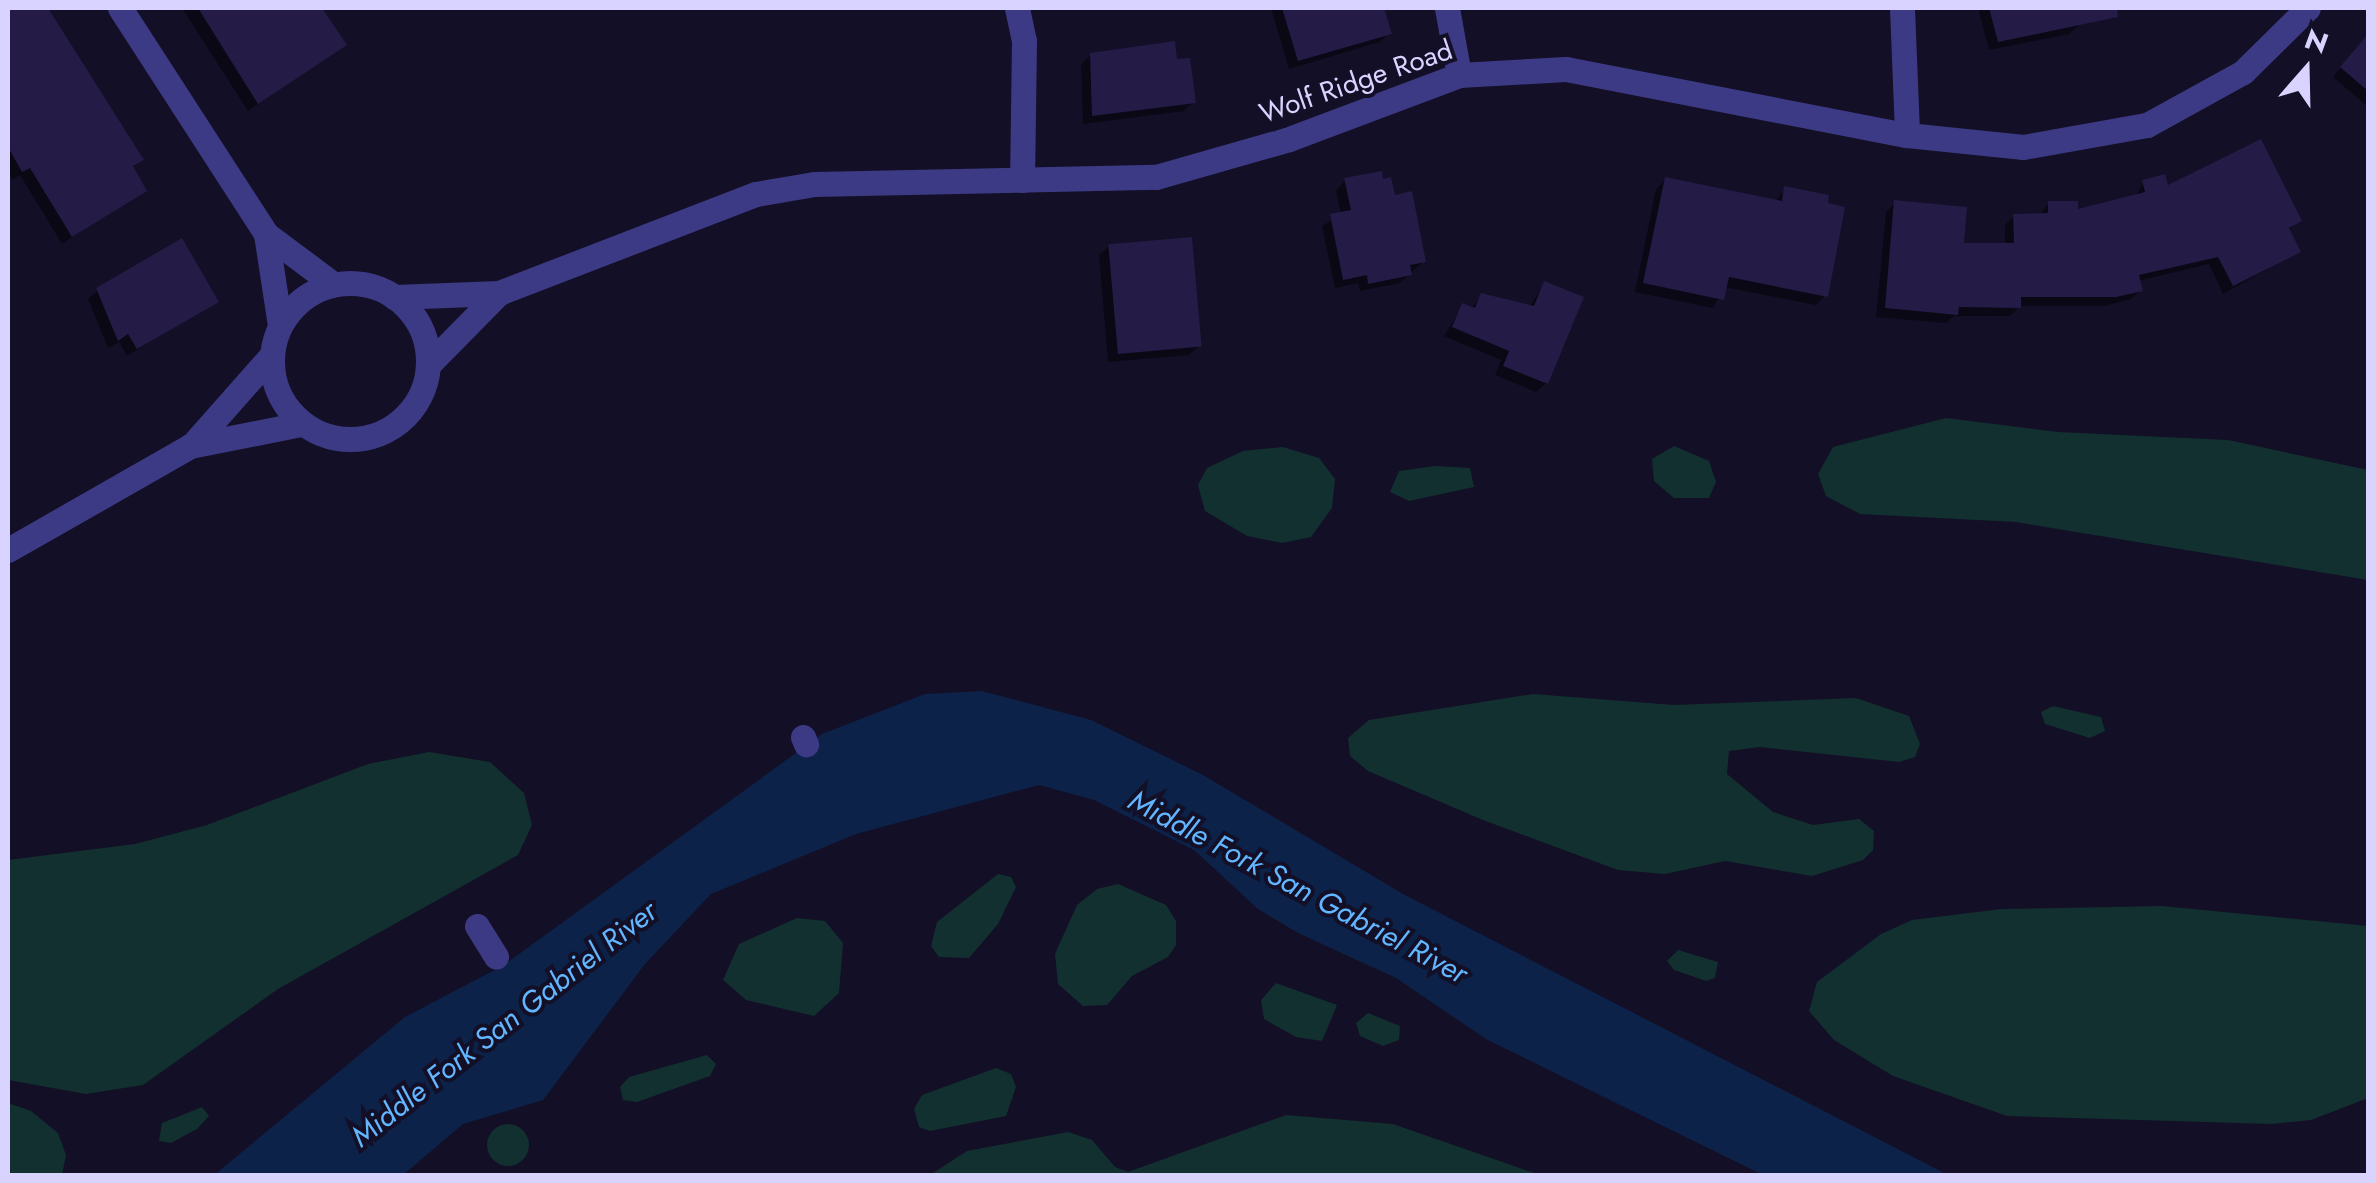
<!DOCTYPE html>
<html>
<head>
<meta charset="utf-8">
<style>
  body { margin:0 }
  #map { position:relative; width:2376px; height:1183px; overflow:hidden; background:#130f26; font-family:Jost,sans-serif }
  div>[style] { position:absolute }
  .green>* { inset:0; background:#12302f }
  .round { border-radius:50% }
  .water>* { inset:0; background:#0c2248 }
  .shadow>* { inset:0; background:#0007 }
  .building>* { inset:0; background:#241b47; transform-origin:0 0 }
  .minor>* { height:25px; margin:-12.5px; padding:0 12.5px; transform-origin:12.5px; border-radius:12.5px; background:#3d3a85 }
  .minor>.ring { margin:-12.5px; padding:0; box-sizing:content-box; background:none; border:25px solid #3d3a85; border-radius:50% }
  span { translate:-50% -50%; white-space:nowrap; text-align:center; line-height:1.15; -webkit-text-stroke:8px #130f26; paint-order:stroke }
  .street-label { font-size:28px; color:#d9d4ff }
  .water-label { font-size:30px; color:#62b6ff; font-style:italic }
  .frame { position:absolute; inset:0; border:10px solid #d9d4ff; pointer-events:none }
  .north { position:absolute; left:2256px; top:20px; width:100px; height:100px; -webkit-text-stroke:8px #130f26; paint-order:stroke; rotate:20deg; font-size:28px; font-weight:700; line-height:40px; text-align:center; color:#d9d4ff }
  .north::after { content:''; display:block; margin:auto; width:35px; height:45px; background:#d9d4ff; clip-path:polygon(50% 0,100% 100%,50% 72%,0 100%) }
</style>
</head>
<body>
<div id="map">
  <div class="green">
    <div style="clip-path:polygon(1946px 418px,2058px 432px,2228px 440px,2368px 470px,2368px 580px,2016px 522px,1860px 514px,1826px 496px,1818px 474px,1833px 447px)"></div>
    <div style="clip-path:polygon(1674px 446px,1709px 461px,1716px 482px,1709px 498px,1674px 498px,1654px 481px,1652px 459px)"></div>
    <div style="clip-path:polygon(1283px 447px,1319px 458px,1335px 479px,1332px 508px,1311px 537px,1282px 543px,1247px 536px,1205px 511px,1198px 485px,1207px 468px,1243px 451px)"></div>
    <div style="clip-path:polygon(1435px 466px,1470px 468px,1474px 487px,1409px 501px,1390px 492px,1399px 471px)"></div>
    <div style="clip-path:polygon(1533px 694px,1674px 705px,1856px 698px,1909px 716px,1920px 744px,1915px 757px,1899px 762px,1760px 747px,1729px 751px,1727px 774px,1773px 812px,1813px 825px,1859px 819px,1874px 831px,1873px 850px,1863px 860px,1812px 876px,1725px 861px,1665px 874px,1618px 870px,1483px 820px,1368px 771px,1350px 756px,1348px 738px,1369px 720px)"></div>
    <div style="clip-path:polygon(2053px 706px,2101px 717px,2105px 731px,2090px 738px,2045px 724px,2041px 712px)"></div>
    <div style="clip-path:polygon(429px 752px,490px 762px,524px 793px,532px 825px,518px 855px,278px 989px,143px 1085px,86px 1094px,8px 1080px,8px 860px,135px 844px,207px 825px,368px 764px)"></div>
    <div style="clip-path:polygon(998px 874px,1011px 877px,1016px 887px,998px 924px,969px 958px,939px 957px,931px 946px,937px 922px)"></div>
    <div style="clip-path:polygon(1118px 884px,1166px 905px,1176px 921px,1176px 945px,1168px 957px,1132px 976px,1107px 1005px,1083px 1006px,1058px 984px,1055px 954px,1077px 905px,1097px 889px)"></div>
    <div style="clip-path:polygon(2162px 906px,2368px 926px,2368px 1098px,2311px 1120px,2272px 1124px,2007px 1116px,1893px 1076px,1834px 1040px,1809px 1011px,1817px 982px,1881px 934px,1912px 920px,2001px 909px)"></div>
    <div style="clip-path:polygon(797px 918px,825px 921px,843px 943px,839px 993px,814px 1016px,746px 1000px,723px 980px,739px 944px)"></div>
    <div style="clip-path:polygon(1678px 950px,1718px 962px,1715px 978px,1706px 981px,1674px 970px,1667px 961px)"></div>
    <div style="clip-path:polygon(1276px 983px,1337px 1005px,1322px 1041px,1296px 1037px,1264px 1019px,1261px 1000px)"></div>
    <div style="clip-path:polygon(1368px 1013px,1400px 1026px,1399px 1040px,1383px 1046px,1360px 1036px,1356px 1023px)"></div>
    <div style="clip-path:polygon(707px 1055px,716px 1064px,710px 1076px,637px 1102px,623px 1100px,620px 1087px,629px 1077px)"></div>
    <div style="clip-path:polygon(996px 1068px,1011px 1074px,1016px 1087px,1006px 1116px,930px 1131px,919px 1127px,914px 1109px,922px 1095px)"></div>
    <div style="clip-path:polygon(8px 1103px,31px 1111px,58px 1133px,66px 1155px,62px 1175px,8px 1175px)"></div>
    <div style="clip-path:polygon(202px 1107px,209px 1116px,197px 1129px,171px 1143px,159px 1141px,162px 1123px)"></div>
    <div style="clip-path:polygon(1286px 1115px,1393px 1124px,1540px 1175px,930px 1175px,967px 1151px,1068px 1132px,1092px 1140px,1115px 1167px,1128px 1172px)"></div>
    <div class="round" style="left:487px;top:1124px;width:42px;height:42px"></div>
  </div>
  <div class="water">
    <div style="clip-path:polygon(982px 691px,1091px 720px,1203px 775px,1403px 894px,1948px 1175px,1763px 1175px,1486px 1039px,1396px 978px,1298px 933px,1258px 909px,1194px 850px,1094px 800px,1039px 785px,856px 834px,711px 894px,645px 964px,543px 1100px,463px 1124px,403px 1175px,213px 1176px,405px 1017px,504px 965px,822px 734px,925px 694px)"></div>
  </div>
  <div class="shadow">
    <div style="clip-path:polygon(8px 8px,46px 8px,140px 160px,131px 169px,144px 190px,62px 244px,20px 175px,12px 180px,8px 172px)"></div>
    <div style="clip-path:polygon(182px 8px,319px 8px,344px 45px,248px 111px)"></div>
    <div style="clip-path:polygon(1271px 8px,1382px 8px,1389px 33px,1380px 42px,1289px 69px)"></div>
    <div style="clip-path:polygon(1978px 8px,2074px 8px,2079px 25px,2069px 34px,1989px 50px)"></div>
    <div style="clip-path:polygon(2368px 36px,2368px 107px,2333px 77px)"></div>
    <div style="clip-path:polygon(1091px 55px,1175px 62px,1193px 102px,1184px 111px,1083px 124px,1081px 64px)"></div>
    <div style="clip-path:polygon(1666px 179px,1775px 202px,1785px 189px,1825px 295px,1816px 305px,1724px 287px,1713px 308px,1635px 292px,1656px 189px)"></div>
    <div style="clip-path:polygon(1345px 181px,1393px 198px,1424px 261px,1400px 283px,1360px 291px,1358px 283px,1335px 288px,1322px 226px,1341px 215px,1336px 190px)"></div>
    <div style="clip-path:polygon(2143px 183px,2299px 221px,2288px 231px,2298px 252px,2223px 294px,2209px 264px,2138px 281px,2141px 290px,2131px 299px,2105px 306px,2020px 306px,2010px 316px,1954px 316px,1946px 323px,1876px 317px,1886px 212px,1895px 203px,1962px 246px,2005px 246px,2005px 225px,2014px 216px,2039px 216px,2049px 203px,2075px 212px,2135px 197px)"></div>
    <div style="clip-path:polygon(1109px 246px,1199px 346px,1189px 355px,1108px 362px,1099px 255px)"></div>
    <div style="clip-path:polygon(1544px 284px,1546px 383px,1536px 392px,1495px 375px,1501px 360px,1444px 336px,1463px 306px,1471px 309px,1482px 296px,1529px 308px)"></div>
    <div style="clip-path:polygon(98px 290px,216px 301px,127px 356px,119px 342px,108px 348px,88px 299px)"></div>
  </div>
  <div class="building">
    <div style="clip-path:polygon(8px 8px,48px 8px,144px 160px,133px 166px,147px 191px,72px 237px,30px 168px,22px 172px,8px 147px)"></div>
    <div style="clip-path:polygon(198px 8px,322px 8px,347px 45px,258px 104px)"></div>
    <div style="clip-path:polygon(1282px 8px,1384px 8px,1392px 34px,1298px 61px)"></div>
    <div style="clip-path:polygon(1989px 8px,2117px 8px,2118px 17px,1998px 42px)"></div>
    <div style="clip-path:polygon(2368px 34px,2368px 91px,2340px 67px)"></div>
    <div style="clip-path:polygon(1175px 41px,1177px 59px,1190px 58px,1196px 103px,1092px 116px,1090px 53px)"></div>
    <div style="clip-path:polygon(2261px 139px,2302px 221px,2289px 228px,2301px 252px,2233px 286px,2218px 257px,2139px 275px,2143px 291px,2116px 297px,2021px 297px,2021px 308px,1959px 307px,1958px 315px,1885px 308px,1894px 200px,1967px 207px,1964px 243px,2014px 243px,2013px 214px,2048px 213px,2048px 201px,2078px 201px,2078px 209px,2145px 192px,2142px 180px,2165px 174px,2168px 185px)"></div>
    <div style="clip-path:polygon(1382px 171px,1383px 179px,1391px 177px,1395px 195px,1412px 191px,1426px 262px,1410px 265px,1412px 275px,1368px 284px,1367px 275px,1343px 280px,1330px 214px,1351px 210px,1344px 178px)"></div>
    <div style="clip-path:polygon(1665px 177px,1782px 201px,1784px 186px,1829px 195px,1828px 203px,1845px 207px,1828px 297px,1729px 277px,1724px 300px,1643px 283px)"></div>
    <div style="left:1192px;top:237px;width:110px;height:84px;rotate:85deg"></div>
    <div style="clip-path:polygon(182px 238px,219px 302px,137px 349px,128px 334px,118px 341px,96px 288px)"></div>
    <div style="clip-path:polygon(1544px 281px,1584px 297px,1548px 384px,1503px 366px,1509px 351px,1452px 327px,1462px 303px,1475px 308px,1481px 293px,1534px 306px)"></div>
  </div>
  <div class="minor">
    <div style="left:120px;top:8px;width:269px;rotate:57.1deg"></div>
    <div style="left:266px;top:234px;width:92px;rotate:81.3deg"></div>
    <div style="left:1017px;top:8px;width:34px;rotate:78deg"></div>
    <div style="left:1024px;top:41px;width:139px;rotate:90.8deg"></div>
    <div style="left:1447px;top:8px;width:68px;rotate:79.8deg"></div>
    <div style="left:1902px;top:8px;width:127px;rotate:87.7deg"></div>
    <div style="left:266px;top:234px;width:84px;rotate:36.7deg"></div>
    <div class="ring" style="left:272px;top:283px;width:131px;height:131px"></div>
    <div style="left:394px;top:297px;width:105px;rotate:-2.2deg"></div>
    <div style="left:428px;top:365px;width:101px;rotate:-45.4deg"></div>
    <div style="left:499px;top:293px;width:275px;rotate:-21.1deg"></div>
    <div style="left:756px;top:194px;width:59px;rotate:-9.8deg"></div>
    <div style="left:814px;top:184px;width:342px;rotate:-1.2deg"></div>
    <div style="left:1156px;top:177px;width:138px;rotate:-15.9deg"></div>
    <div style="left:1289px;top:139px;width:182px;rotate:-20.6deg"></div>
    <div style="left:1459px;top:75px;width:107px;rotate:-3.2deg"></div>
    <div style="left:1566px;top:69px;width:347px;rotate:11deg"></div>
    <div style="left:1907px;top:135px;width:117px;rotate:5.9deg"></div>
    <div style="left:2023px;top:147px;width:126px;rotate:-10.1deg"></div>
    <div style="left:2147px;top:125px;width:110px;rotate:-28.9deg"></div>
    <div style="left:2243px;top:72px;width:91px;rotate:-44.6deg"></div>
    <div style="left:194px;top:443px;width:116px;rotate:-48.5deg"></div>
    <div style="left:8px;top:550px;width:210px;rotate:-29.7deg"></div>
    <div style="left:190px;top:446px;width:113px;rotate:-11.2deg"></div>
    <div style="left:803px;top:737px;width:8px;rotate:67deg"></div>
    <div style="left:477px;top:926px;width:36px;rotate:58deg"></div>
  </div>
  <div class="street-label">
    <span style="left:1356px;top:82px;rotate:-19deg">Wolf Ridge Road</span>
  </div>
  <div class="water-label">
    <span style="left:1298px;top:887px;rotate:28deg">Middle Fork San Gabriel River</span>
    <span style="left:504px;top:1024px;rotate:-38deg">Middle Fork San Gabriel River</span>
  </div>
  <div class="frame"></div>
  <div class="north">N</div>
</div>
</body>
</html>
